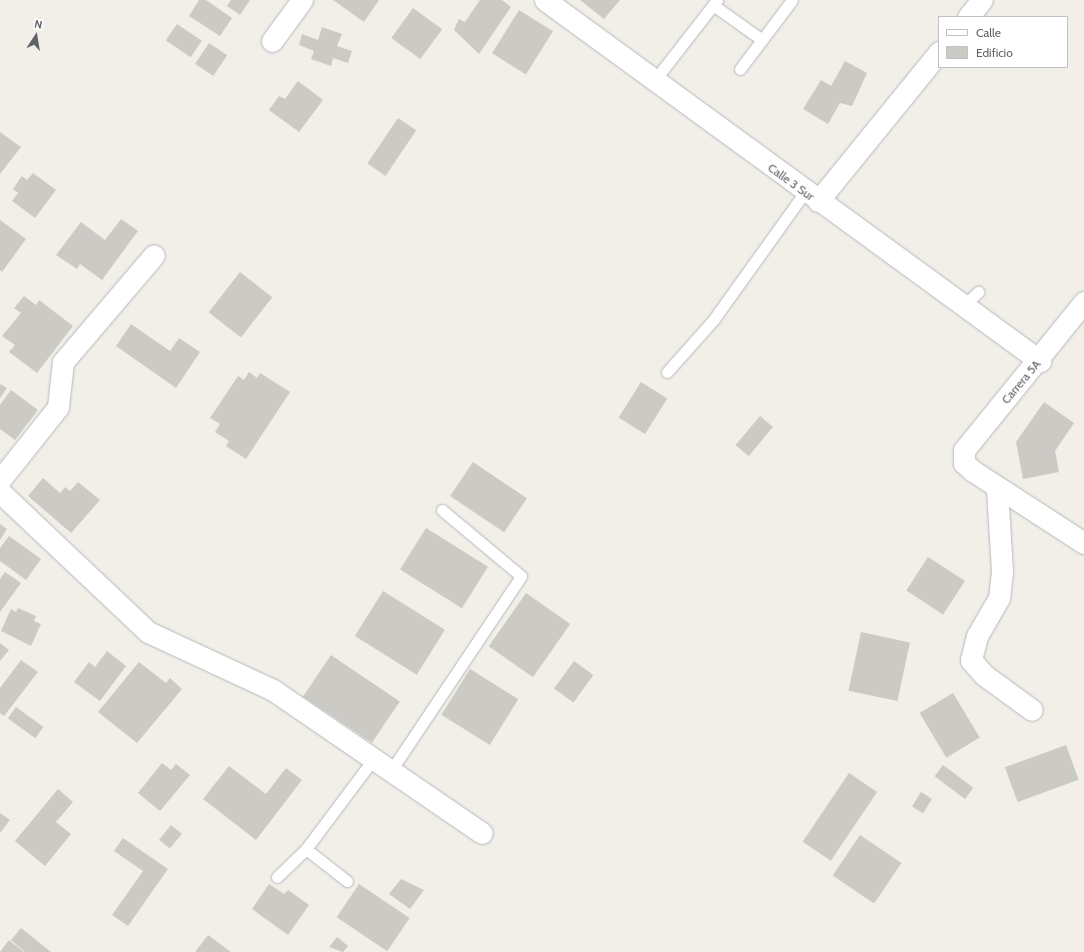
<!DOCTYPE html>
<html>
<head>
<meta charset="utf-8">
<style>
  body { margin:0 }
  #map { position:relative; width:1084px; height:952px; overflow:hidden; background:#f1efe8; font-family:Cabin,sans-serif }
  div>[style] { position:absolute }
  .building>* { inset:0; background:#cccac5; transform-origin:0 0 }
  .roads { filter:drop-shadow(0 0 1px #b5b8bc) drop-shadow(0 0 1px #b5b8bc) }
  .service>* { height:11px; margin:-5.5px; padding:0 5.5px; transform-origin:5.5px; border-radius:5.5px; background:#fff }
  .minor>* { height:21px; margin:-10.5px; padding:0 10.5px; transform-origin:10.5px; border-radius:10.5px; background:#fff }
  span { translate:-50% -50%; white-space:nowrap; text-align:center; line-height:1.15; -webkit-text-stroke:3.5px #fff; paint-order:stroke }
  .street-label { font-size:12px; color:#5f6368 }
  .legend { position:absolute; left:938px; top:16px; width:130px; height:52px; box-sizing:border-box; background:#fff; border:1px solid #bfc1c3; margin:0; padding:5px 7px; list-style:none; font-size:12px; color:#5f6368 }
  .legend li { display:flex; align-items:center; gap:8px; height:20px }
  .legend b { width:20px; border:1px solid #bfc1c3 }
  .north { position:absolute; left:16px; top:16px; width:40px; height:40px; -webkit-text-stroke:3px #fff; paint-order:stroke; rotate:12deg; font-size:11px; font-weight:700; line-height:16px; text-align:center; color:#5f6368 }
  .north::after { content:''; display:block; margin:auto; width:14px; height:18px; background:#5f6368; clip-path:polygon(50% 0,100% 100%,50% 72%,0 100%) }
</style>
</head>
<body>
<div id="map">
  <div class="building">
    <div style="clip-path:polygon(199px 0,206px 0,232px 18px,220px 36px,189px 16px)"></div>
    <div style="clip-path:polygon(231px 0,250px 0,240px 15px,227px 6px)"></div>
    <div style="clip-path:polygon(333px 0,379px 0,364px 22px)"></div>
    <div style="clip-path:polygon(480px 0,502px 0,511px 7px,479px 54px,454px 30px,459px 19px,465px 22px)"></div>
    <div style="clip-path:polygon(580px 0,620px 0,604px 19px)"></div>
    <div style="left:413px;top:8px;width:36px;height:37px;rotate:36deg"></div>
    <div style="left:519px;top:10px;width:40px;height:51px;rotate:32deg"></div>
    <div style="left:177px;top:24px;width:30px;height:20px;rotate:34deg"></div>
    <div style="clip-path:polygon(322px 27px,342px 34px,337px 46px,352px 51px,348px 63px,333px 58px,331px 66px,311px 59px,314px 51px,299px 45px,302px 34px,318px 40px)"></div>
    <div style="left:209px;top:43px;width:22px;height:25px;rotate:34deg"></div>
    <div style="clip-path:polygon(845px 61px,867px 73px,852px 106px,840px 103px,828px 124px,803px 109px,821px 80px,831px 86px)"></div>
    <div style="clip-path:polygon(298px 81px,323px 100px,299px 132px,269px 110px,279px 96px,285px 99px)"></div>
    <div style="left:398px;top:118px;width:22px;height:55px;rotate:34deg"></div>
    <div style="clip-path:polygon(0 132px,21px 147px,0 174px)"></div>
    <div style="clip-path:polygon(33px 173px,56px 190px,35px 218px,12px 201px,18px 193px,13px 189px,22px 176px,27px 180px)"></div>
    <div style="clip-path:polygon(121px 219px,138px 231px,102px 280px,80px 264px,77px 269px,56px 255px,81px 222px,105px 240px)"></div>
    <div style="clip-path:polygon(0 220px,26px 239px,2px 272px,0 270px)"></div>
    <div style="left:240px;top:272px;width:41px;height:51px;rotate:38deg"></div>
    <div style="clip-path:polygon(24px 296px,36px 305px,39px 300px,73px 326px,37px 373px,9px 352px,15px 345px,2px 336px,21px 313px,14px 308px)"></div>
    <div style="clip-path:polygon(131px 324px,170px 351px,179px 338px,200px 352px,176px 388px,116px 346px)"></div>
    <div style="clip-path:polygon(249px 372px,257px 378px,260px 373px,290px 392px,246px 459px,226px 446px,229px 441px,215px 432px,220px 424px,210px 418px,238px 376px,244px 380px)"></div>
    <div style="left:641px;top:382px;width:31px;height:42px;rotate:32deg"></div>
    <div style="clip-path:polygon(0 384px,7px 388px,0 398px)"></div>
    <div style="clip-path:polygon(11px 390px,38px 410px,15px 440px,0 429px,0 405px)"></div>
    <div style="clip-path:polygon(1044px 402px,1074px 423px,1055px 451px,1059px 472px,1023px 479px,1016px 442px)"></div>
    <div style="left:760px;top:416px;width:17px;height:38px;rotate:40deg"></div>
    <div style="left:473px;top:462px;width:65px;height:41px;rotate:34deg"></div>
    <div style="clip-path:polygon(43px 478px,60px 493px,65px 487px,70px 491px,78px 482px,100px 500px,71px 533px,28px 496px)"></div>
    <div style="clip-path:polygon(0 524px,7px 529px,0 540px)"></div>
    <div style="left:426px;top:528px;width:73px;height:49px;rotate:32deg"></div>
    <div style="clip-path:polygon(9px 536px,41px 559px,26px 580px,0 561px,0 548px)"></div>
    <div style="left:928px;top:557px;width:44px;height:40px;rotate:33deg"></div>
    <div style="clip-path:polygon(5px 572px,21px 583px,0 612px,0 579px)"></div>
    <div style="left:383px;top:591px;width:73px;height:53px;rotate:32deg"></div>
    <div style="left:526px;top:593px;width:54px;height:65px;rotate:35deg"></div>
    <div style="clip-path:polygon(18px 608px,36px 616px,34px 621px,41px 624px,31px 646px,1px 631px,11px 609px,16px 612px)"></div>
    <div style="left:861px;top:632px;width:50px;height:60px;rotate:12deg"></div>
    <div style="clip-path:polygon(0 643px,9px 650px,0 661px)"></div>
    <div style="clip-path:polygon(107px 651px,126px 666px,100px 701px,74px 682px,89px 662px,95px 667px)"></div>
    <div style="left:331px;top:655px;width:83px;height:50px;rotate:34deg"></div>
    <div style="clip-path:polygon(21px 660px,38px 672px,4px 716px,0 713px,0 688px)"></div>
    <div style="left:574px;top:661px;width:24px;height:34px;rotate:36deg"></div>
    <div style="clip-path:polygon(139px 662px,166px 683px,170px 678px,182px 689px,137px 743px,98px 712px)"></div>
    <div style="left:470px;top:669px;width:57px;height:54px;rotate:32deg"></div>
    <div style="left:953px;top:693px;width:52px;height:39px;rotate:59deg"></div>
    <div style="left:16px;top:707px;width:34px;height:14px;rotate:36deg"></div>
    <div style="left:1066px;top:745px;width:37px;height:65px;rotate:70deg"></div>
    <div style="clip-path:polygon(162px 763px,171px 770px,176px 764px,190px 775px,160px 811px,138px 793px)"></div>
    <div style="left:943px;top:765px;width:38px;height:14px;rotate:37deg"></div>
    <div style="clip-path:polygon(229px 766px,266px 794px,286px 768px,302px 780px,256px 840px,203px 799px)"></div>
    <div style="left:849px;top:773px;width:34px;height:83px;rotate:34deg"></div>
    <div style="clip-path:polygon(58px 789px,73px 802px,56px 822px,71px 834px,45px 866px,15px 841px)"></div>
    <div style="left:921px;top:792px;width:13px;height:17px;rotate:32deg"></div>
    <div style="clip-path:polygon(0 813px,10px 820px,0 833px)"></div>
    <div style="left:171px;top:825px;width:14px;height:19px;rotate:39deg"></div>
    <div style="left:860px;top:835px;width:50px;height:49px;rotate:34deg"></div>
    <div style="clip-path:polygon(123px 838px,168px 869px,128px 926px,112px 915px,143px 871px,114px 851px)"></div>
    <div style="clip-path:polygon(401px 879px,424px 890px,410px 909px,389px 894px)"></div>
    <div style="clip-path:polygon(269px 884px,284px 894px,288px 890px,309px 905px,288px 935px,252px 909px)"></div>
    <div style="left:359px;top:884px;width:61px;height:40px;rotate:34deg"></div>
    <div style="clip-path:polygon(21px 928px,51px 952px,25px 952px,11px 940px)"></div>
    <div style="clip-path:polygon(208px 935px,231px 952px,195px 952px)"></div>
    <div style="clip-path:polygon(337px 937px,348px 946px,343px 952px,329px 947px)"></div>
    <div style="clip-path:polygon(9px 940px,24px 952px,0 952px)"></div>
  </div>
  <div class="roads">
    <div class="service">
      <div style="left:713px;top:5px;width:60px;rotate:35.5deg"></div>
      <div style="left:740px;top:69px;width:86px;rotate:-53deg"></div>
      <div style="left:654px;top:81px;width:103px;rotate:-52.1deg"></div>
      <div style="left:963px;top:306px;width:21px;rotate:-43deg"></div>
      <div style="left:667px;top:372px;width:71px;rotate:-48.4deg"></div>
      <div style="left:714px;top:319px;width:156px;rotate:-54.4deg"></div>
      <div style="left:392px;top:769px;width:232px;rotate:-56.2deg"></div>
      <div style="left:521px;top:576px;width:103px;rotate:-140.1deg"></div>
      <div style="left:306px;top:849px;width:52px;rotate:38deg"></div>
      <div style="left:277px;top:877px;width:40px;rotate:-44deg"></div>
      <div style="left:306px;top:849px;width:114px;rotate:-53.2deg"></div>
    </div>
    <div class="minor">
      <div style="left:545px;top:0;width:613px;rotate:36.1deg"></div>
      <div style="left:968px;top:17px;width:22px;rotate:-51deg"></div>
      <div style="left:272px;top:41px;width:51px;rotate:-53.8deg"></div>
      <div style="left:818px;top:201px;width:192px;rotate:-50.9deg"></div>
      <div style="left:1084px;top:302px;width:191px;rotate:129deg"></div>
      <div style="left:964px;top:450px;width:13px;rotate:90deg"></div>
      <div style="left:964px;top:463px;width:12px;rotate:42deg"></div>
      <div style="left:973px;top:471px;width:132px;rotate:33deg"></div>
      <div style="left:0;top:480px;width:93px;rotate:-51.5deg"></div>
      <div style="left:58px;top:407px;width:45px;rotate:-83.7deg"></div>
      <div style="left:63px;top:362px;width:140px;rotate:-49.6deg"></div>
      <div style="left:997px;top:489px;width:82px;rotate:86.5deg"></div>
      <div style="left:1002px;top:571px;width:27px;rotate:96deg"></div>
      <div style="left:999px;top:598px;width:44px;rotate:120.1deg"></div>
      <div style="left:977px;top:636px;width:25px;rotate:104deg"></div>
      <div style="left:971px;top:660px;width:20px;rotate:49deg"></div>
      <div style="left:984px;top:675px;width:59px;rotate:36.1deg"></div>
      <div style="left:0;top:492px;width:204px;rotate:43.4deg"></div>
      <div style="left:148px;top:632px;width:138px;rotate:24.9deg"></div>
      <div style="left:273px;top:690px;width:253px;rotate:34.4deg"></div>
    </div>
  </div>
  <div class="street-label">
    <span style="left:791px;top:182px;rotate:36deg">Calle 3 Sur</span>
    <span style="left:1021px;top:382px;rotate:-50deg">Carrera 5A</span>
  </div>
  <ul class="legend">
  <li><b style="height:5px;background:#fff"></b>Calle</li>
  <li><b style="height:11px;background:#cccac5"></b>Edificio</li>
  </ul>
  <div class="north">N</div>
</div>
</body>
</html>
